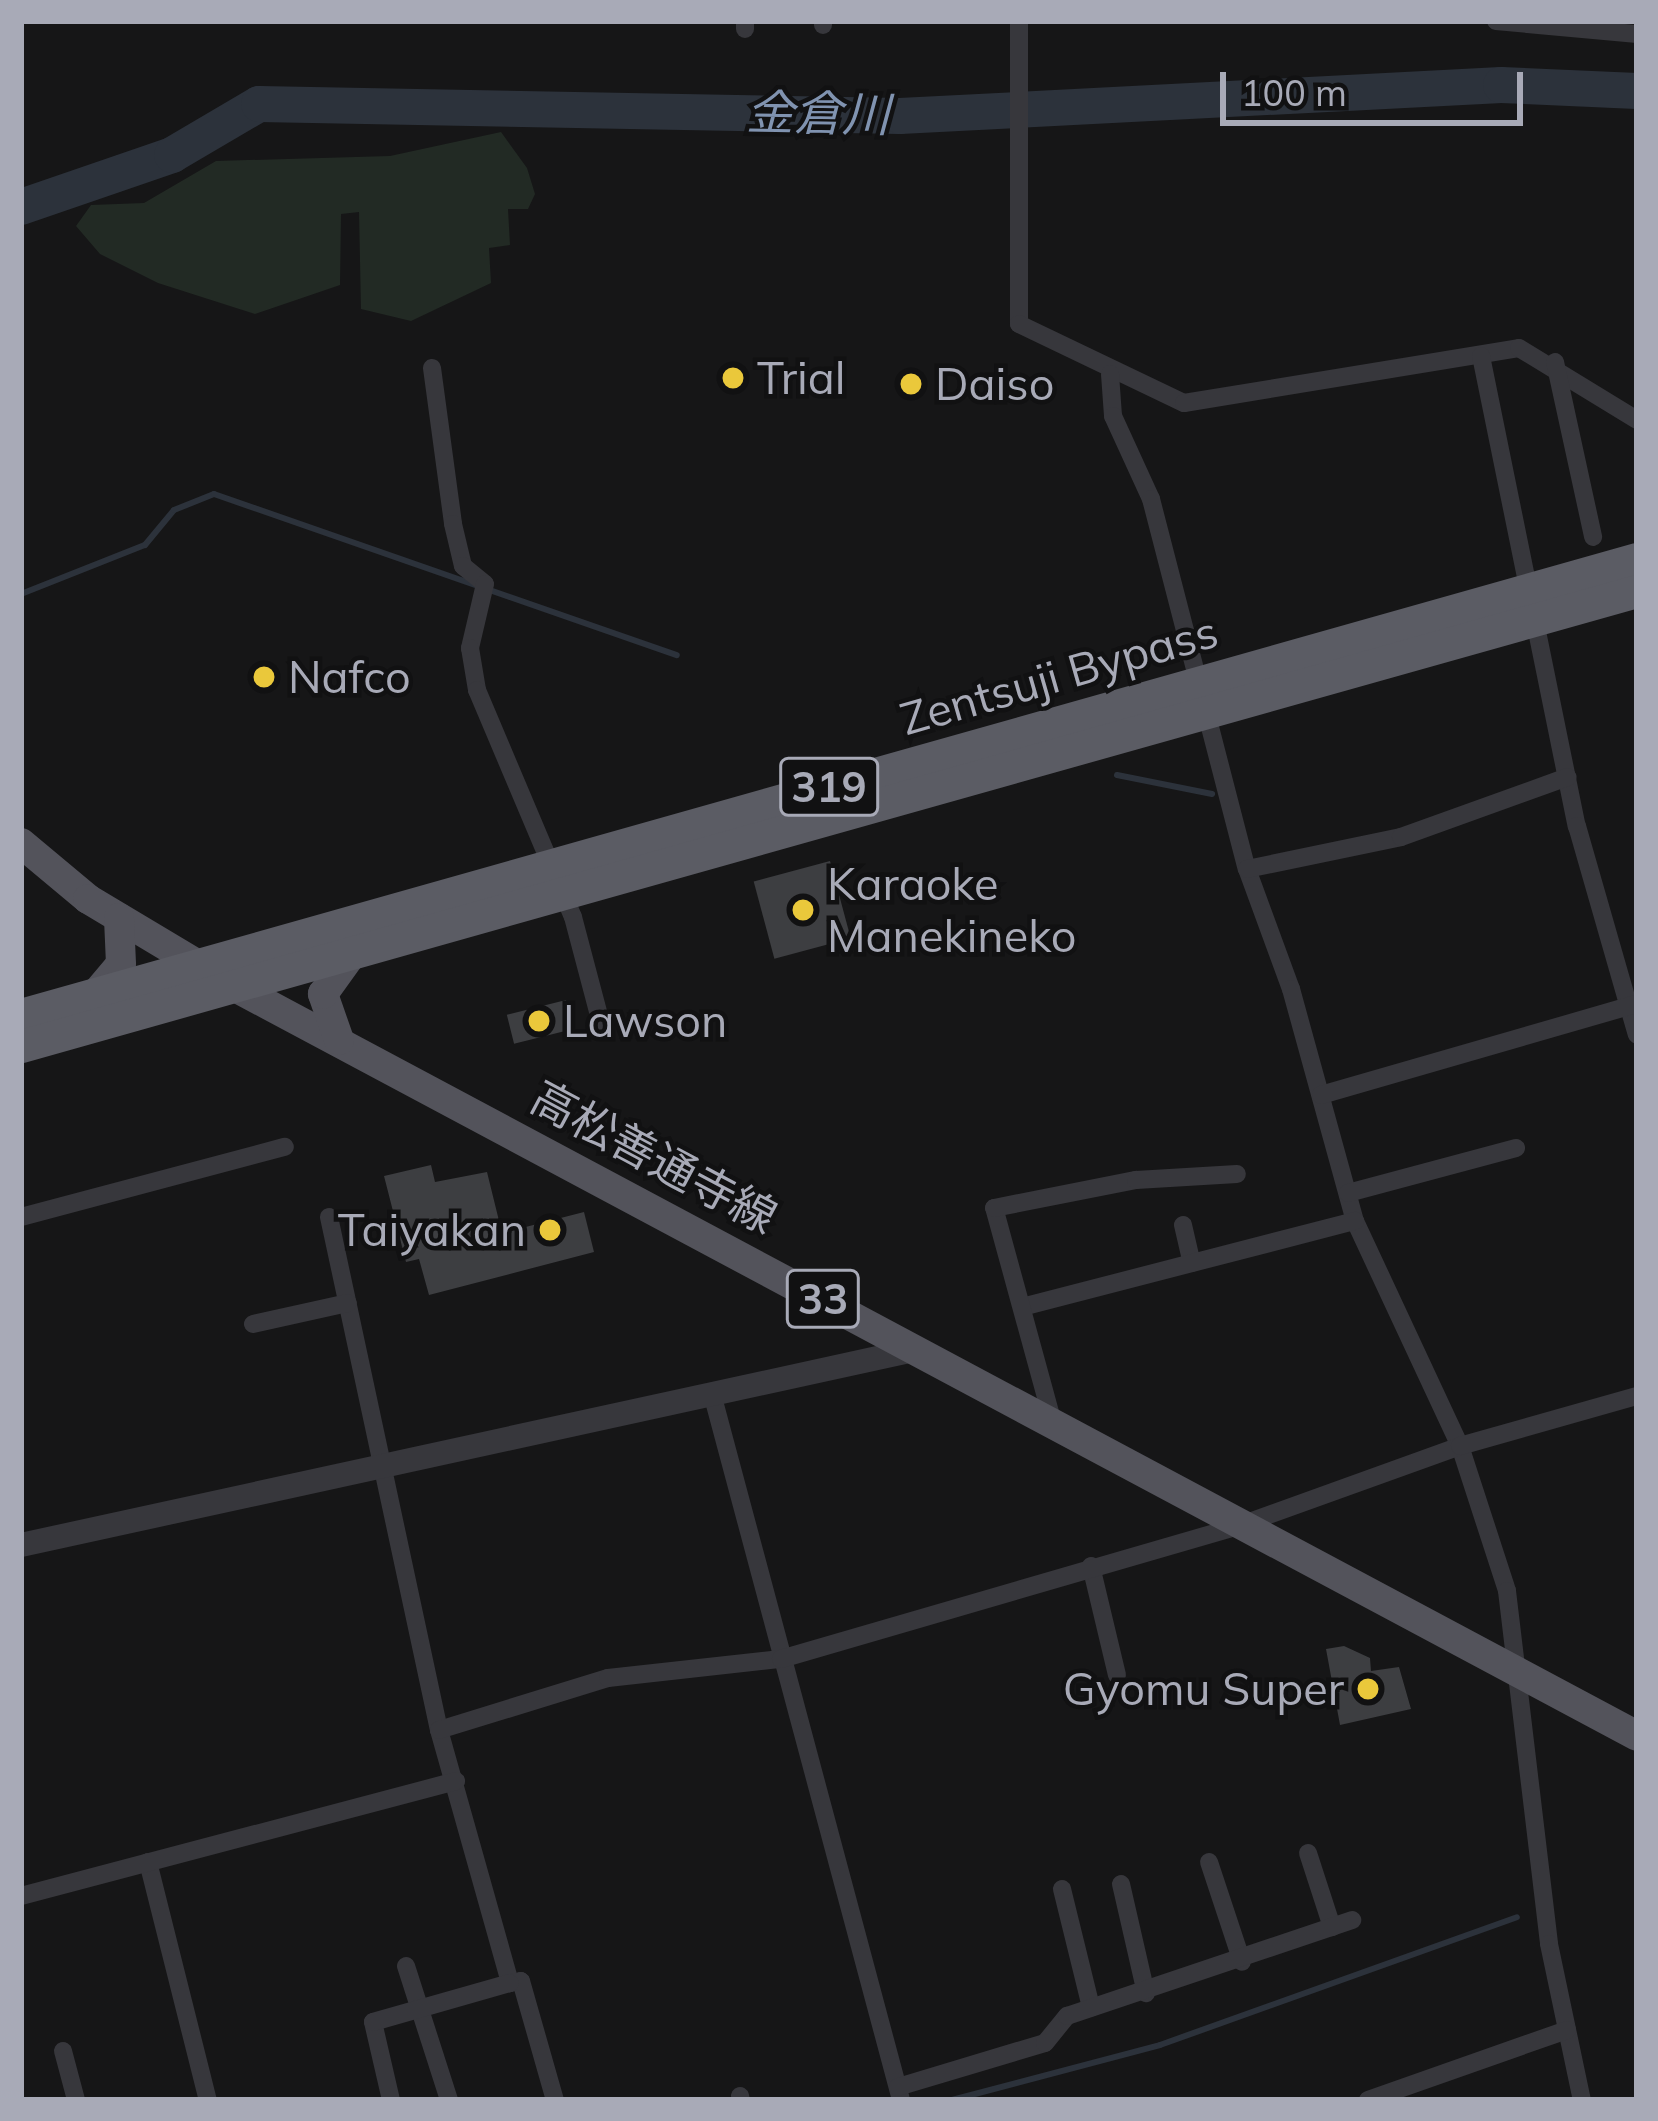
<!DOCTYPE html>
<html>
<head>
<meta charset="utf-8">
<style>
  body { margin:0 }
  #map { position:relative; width:1658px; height:2121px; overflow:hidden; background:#161617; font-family:Mulish,"Noto Sans JP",sans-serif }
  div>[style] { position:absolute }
  .green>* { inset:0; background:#222a24 }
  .stream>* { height:6px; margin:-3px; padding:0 3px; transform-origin:3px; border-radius:3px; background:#2c323b }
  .river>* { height:36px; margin:-18px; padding:0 18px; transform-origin:18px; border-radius:18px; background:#2c323b }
  .building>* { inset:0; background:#3d3e41; transform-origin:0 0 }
  .minor>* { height:18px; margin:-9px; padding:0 9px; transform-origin:9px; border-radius:9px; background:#37373c }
  .tertiary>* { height:24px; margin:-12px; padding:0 12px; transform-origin:12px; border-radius:12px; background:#37373c }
  .primary>* { height:30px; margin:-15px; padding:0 15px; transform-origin:15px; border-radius:15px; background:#53535b }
  .trunk>* { height:33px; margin:-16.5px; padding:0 16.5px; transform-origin:16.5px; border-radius:16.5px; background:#5b5c64 }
  .dots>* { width:33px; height:33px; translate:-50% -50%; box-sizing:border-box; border:6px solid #111112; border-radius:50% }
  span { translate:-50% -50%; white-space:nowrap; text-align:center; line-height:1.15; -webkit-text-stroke:9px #111112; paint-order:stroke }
  .shield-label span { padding:3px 9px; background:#111112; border:3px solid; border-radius:9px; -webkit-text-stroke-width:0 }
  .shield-label { font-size:42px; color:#a8aab7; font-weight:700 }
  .poi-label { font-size:45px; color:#a8aab7 }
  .left { translate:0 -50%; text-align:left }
  .right { translate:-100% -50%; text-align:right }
  .street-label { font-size:45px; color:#a8aab7 }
  .water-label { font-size:48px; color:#8093b0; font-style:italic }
  .frame { position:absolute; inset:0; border:24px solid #a8aab7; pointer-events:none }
  .scale { position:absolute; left:1220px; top:72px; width:303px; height:54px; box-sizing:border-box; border:6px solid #a8aab7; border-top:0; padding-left:15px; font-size:36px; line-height:42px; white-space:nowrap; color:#a8aab7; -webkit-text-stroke:9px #111112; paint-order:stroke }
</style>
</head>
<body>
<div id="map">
  <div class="green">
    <div style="clip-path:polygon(501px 132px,527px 168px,535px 194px,528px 209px,508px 209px,510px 245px,489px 248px,491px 283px,411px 321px,361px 309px,359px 212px,341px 214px,340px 285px,255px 314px,158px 283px,100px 254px,76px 226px,91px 205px,144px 203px,216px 161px,390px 156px)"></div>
  </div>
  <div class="stream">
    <div style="left:21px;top:594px;width:133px;rotate:-21.6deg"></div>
    <div style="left:145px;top:545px;width:45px;rotate:-50.4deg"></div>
    <div style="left:174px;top:510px;width:43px;rotate:-21.8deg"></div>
    <div style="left:214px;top:494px;width:490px;rotate:19.2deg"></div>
    <div style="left:1117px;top:775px;width:97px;rotate:11.3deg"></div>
    <div style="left:952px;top:2100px;width:215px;rotate:-14.8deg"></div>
    <div style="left:1160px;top:2045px;width:379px;rotate:-19.7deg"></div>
  </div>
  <div class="river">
    <div style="left:21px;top:207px;width:160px;rotate:-19deg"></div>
    <div style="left:172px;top:155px;width:101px;rotate:-30.4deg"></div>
    <div style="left:259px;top:104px;width:641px;rotate:1.07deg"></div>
    <div style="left:900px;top:116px;width:602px;rotate:-2.95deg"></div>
    <div style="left:1501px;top:85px;width:136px;rotate:2.5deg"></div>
  </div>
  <div class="building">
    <div style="left:830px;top:861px;width:80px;height:79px;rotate:75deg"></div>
    <div style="left:566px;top:1000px;width:30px;height:61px;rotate:76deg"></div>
    <div style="clip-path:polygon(431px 1165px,435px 1182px,487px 1172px,502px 1233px,584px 1212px,594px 1252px,429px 1295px,419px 1259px,406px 1262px,384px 1176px)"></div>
    <div style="clip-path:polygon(1344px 1646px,1370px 1658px,1371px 1671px,1399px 1667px,1411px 1709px,1340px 1725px,1326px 1649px)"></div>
  </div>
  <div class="minor">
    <div style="left:745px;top:21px;width:8px;rotate:90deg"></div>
    <div style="left:1019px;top:21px;width:303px;rotate:90deg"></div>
    <div style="left:1019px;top:324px;width:183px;rotate:25.6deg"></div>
    <div style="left:1184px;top:403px;width:339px;rotate:-9.3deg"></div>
    <div style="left:1519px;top:348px;width:138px;rotate:31.4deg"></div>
    <div style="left:1496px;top:21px;width:142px;rotate:5.3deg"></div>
    <div style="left:823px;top:25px;width:4px;rotate:-90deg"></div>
    <div style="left:1481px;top:356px;width:480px;rotate:78.5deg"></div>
    <div style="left:1577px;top:826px;width:217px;rotate:74deg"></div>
    <div style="left:1555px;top:362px;width:179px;rotate:77.7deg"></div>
    <div style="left:432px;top:368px;width:157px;rotate:82.3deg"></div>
    <div style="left:453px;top:524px;width:43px;rotate:76.6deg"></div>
    <div style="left:463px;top:566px;width:28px;rotate:39deg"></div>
    <div style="left:485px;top:584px;width:66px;rotate:103.2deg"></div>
    <div style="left:470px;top:648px;width:43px;rotate:80.5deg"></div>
    <div style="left:477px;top:690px;width:246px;rotate:67.1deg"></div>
    <div style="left:573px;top:917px;width:114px;rotate:75.2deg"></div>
    <div style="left:1110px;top:374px;width:42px;rotate:85.9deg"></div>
    <div style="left:1113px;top:416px;width:91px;rotate:65.4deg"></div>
    <div style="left:1151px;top:499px;width:382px;rotate:75.5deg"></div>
    <div style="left:1247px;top:869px;width:128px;rotate:69.9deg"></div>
    <div style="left:1291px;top:989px;width:241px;rotate:74.6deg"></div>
    <div style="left:1355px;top:1221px;width:248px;rotate:65deg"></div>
    <div style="left:1460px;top:1446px;width:152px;rotate:72deg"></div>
    <div style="left:1507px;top:1591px;width:355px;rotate:83.2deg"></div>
    <div style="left:1549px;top:1944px;width:159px;rotate:78.1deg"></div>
    <div style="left:1247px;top:869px;width:157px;rotate:-11.7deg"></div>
    <div style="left:1401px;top:837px;width:177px;rotate:-19.8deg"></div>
    <div style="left:1321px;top:1095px;width:329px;rotate:-16.1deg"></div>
    <div style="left:1348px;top:1193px;width:174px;rotate:-15deg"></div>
    <div style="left:21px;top:1217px;width:273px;rotate:-14.9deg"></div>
    <div style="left:329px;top:1217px;width:525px;rotate:77.9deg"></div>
    <div style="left:439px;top:1730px;width:263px;rotate:74.3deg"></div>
    <div style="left:510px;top:1983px;width:11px;rotate:-10deg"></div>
    <div style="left:521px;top:1981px;width:124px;rotate:74.1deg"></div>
    <div style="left:1183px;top:1225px;width:39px;rotate:77deg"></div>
    <div style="left:1022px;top:1307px;width:344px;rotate:-14.5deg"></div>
    <div style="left:253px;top:1324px;width:97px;rotate:-12.5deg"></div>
    <div style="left:714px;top:1401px;width:724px;rotate:75.02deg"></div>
    <div style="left:1053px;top:1423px;width:223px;rotate:-105.3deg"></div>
    <div style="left:994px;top:1208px;width:145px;rotate:-11.2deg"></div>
    <div style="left:1136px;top:1180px;width:101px;rotate:-3.4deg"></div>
    <div style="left:1091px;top:1566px;width:112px;rotate:76.6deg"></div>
    <div style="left:439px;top:1730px;width:177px;rotate:-17.1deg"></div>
    <div style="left:608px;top:1678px;width:174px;rotate:-6.3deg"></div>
    <div style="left:781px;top:1659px;width:479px;rotate:-16.2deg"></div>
    <div style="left:1241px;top:1525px;width:233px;rotate:-19.8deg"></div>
    <div style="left:1460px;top:1446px;width:184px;rotate:-15.8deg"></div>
    <div style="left:1308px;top:1853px;width:78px;rotate:72deg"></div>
    <div style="left:148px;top:1862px;width:245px;rotate:75.9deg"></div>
    <div style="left:1209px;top:1862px;width:105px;rotate:71.7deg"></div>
    <div style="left:1121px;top:1884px;width:112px;rotate:77.1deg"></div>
    <div style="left:1062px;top:1889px;width:122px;rotate:76.2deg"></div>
    <div style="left:21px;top:1896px;width:450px;rotate:-14.8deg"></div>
    <div style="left:406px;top:1966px;width:141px;rotate:72.2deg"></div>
    <div style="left:63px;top:2051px;width:51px;rotate:75.1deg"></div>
    <div style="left:898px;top:2087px;width:153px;rotate:-16.7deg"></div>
    <div style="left:1045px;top:2043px;width:35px;rotate:-51deg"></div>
    <div style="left:1067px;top:2016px;width:301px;rotate:-18.6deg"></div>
    <div style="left:740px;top:2096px;width:4px;rotate:76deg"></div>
    <div style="left:391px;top:2100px;width:80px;rotate:-103deg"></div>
    <div style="left:373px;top:2022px;width:142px;rotate:-15.9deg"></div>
    <div style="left:1368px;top:2100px;width:211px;rotate:-19.4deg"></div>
  </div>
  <div class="tertiary">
    <div style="left:21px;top:1545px;width:914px;rotate:-12.32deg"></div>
  </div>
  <div class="primary">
    <div style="left:21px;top:843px;width:87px;rotate:39.9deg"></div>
    <div style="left:88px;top:899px;width:174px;rotate:30.9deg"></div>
    <div style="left:237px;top:988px;width:1587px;rotate:28.11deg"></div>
    <div style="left:95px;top:995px;width:40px;rotate:-50deg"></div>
    <div style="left:121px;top:964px;width:46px;rotate:-92.5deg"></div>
    <div style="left:339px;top:1040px;width:49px;rotate:-109.2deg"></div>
    <div style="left:323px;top:994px;width:48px;rotate:-54.3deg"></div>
  </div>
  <div class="trunk">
    <div style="left:21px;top:1015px;width:1679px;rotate:-15.76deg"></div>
    <div style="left:21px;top:1046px;width:1679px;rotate:-15.73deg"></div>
  </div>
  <div class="dots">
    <div style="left:733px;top:378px;background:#eac83b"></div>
    <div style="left:911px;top:384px;background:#eac83b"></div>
    <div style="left:264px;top:677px;background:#eac83b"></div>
    <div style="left:803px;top:910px;background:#eac83b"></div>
    <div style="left:539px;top:1021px;background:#eac83b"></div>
    <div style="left:550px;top:1230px;background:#eac83b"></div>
    <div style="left:1368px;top:1689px;background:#eac83b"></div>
  </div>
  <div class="shield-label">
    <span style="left:829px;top:787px">319</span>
    <span style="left:823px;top:1299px">33</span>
  </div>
  <div class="poi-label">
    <span class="left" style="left:757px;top:378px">Trial</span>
    <span class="left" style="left:935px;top:384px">Daiso</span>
    <span class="left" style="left:288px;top:677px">Nafco</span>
    <span class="left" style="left:827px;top:910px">Karaoke<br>Manekineko</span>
    <span class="left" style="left:563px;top:1021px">Lawson</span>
    <span class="right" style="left:526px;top:1230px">Taiyakan</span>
    <span class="right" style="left:1344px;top:1689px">Gyomu Super</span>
  </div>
  <div class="street-label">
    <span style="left:1059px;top:675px;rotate:-16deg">Zentsuji Bypass</span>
    <span style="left:654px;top:1157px;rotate:28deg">高松善通寺線</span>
  </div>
  <div class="water-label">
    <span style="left:818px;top:113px;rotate:1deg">金倉川</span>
  </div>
  <div class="frame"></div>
  <div class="scale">100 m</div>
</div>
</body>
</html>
